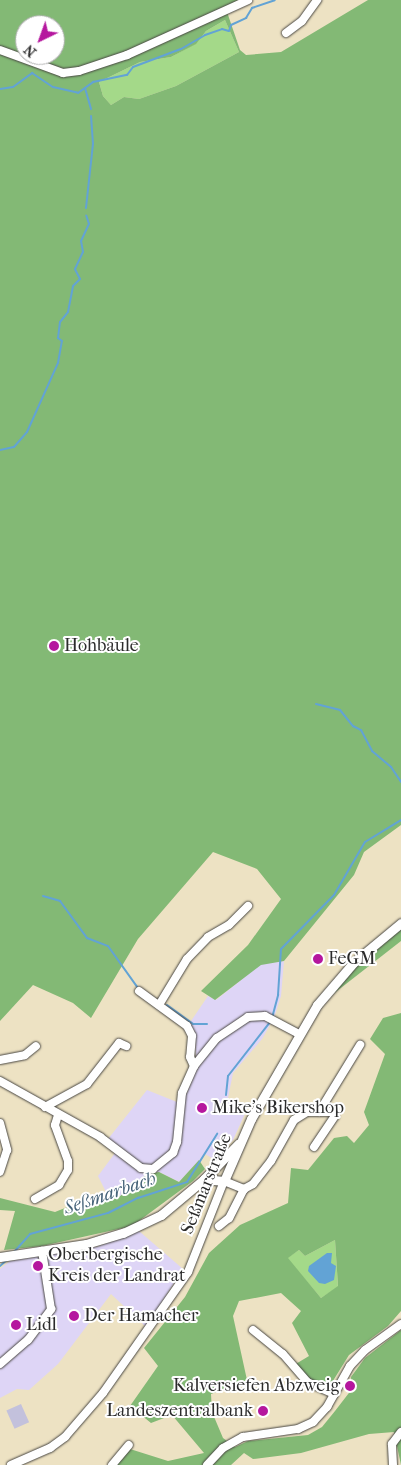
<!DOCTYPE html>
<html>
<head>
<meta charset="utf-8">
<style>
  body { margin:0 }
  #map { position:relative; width:401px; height:1465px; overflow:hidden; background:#ede2c3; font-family:"IM FELL French Canon",serif }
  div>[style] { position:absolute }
  .built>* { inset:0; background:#ded5f6 }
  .industrial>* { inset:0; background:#c3c1dc; transform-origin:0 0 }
  .green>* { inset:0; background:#a4d989 }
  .forest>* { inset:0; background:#83b975 }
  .water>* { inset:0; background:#62a3d5 }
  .stream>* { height:2px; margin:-1px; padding:0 1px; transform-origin:1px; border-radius:1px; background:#62a3d5 }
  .roads { filter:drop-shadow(0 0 1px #484642) drop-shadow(0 0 1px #484642) }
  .minor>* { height:8px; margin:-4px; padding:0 4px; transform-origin:4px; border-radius:4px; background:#fff }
  .major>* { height:9px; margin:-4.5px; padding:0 4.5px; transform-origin:4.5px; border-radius:4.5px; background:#fff }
  .dots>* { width:14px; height:14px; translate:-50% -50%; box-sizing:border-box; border:2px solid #fff; border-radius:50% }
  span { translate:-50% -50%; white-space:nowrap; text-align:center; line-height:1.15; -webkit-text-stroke:4px #fff; paint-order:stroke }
  .poi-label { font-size:18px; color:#2b2b2b }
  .left { translate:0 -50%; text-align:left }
  .right { translate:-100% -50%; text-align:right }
  .street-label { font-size:18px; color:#2b2b2b }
  .water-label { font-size:19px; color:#446177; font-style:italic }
  .north { position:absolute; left:15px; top:15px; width:50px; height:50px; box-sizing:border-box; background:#fff; border:1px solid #aaa; border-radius:50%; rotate:222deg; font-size:14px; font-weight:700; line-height:20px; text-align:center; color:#2b2b2b }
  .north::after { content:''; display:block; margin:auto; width:18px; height:22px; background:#b5179e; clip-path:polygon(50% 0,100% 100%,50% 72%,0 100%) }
</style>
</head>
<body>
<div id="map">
  <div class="built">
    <div style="clip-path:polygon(284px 961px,281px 996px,274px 1018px,262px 1039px,233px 1073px,228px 1098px,248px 1107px,233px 1140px,215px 1160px,205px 1154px,179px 1182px,159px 1172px,148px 1174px,119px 1197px,108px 1196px,98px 1176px,115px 1153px,108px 1139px,147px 1090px,182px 1104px,196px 1071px,195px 1032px,189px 1024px,208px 996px,216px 1000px,261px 964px)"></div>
    <div style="clip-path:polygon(139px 1231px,183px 1269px,151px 1319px,145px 1326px,111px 1294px,58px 1364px,29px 1390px,17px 1389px,0 1398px,0 1269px,10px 1261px,96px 1247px)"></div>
  </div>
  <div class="industrial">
    <div style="left:21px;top:1404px;width:20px;height:16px;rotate:66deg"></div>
  </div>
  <div class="green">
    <div style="clip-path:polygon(225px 20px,239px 52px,176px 86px,139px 99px,124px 97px,111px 105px,103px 96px,99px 82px,140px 62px,171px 57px,195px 44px,206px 31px)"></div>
    <div style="clip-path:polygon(335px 1240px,338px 1287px,321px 1298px,287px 1258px,299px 1250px,305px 1256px)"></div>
  </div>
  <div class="forest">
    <div style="clip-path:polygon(evenodd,0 0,238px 0,226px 9px,240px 50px,246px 55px,281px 52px,368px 0,401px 0,401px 825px,364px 852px,354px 875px,284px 961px,261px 965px,215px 1000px,201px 991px,248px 945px,281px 899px,257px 869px,213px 852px,138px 939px,91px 1018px,73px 1003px,33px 985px,0 1021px,0 0,225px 20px,239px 52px,176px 86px,139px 99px,124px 97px,111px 105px,103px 96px,99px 82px,140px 62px,171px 57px,196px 44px,206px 31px,225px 20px,0 0,25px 25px,55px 25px,55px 55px,25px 55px,25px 25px)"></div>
    <div style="clip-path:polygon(401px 929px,401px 941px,328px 998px,346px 975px)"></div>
    <div style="clip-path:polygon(evenodd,401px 1013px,401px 1311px,388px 1326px,349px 1355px,331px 1384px,309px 1380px,294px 1365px,309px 1356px,292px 1323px,301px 1311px,281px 1293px,239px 1301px,233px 1316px,247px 1380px,211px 1394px,212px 1412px,223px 1438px,235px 1447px,248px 1441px,308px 1435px,322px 1427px,335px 1411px,352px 1389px,351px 1377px,365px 1358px,401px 1330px,401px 1465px,394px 1432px,369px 1434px,301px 1453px,253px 1459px,244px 1453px,231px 1465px,116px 1465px,130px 1449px,168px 1461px,204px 1453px,172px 1415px,151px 1423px,130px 1406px,158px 1366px,144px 1348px,185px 1297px,209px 1253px,240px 1225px,288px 1203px,291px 1168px,308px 1170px,334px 1138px,347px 1136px,354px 1143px,369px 1125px,364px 1112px,385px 1054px,370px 1039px,383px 1018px,401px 1013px,335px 1240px,338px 1286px,321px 1298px,288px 1258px,299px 1250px,305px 1256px,335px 1240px)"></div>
    <div style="clip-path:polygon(199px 1160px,205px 1169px,193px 1181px,132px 1226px,42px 1246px,4px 1250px,15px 1211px,0 1210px,0 1198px,55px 1212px,85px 1200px,119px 1197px,147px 1174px,159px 1172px,179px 1182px)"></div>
  </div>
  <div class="water">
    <div style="clip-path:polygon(327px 1253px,332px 1253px,331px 1263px,336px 1266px,334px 1280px,325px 1284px,319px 1283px,308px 1271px,309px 1266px)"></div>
  </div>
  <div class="stream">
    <div style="left:85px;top:88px;width:22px;rotate:74deg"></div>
    <div style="left:0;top:89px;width:13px;rotate:-9deg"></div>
    <div style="left:13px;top:87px;width:24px;rotate:-36deg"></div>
    <div style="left:32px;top:73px;width:25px;rotate:34deg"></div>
    <div style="left:53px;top:87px;width:26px;rotate:13deg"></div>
    <div style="left:78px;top:93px;width:19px;rotate:-36deg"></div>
    <div style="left:93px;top:82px;width:35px;rotate:-12deg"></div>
    <div style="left:127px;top:75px;width:10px;rotate:-53deg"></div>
    <div style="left:133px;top:67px;width:51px;rotate:-20.6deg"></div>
    <div style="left:181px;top:49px;width:28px;rotate:-30deg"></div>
    <div style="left:205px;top:35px;width:18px;rotate:-19deg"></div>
    <div style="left:222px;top:29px;width:7px;rotate:16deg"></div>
    <div style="left:229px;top:31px;width:6px;rotate:-72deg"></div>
    <div style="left:231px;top:25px;width:17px;rotate:-25deg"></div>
    <div style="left:246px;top:18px;width:12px;rotate:-59deg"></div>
    <div style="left:252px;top:8px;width:24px;rotate:-19deg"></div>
    <div style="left:86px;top:208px;width:64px;rotate:-83.8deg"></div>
    <div style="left:93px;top:144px;width:28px;rotate:-94deg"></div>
    <div style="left:0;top:450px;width:14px;rotate:-12deg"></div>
    <div style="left:14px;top:447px;width:20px;rotate:-49deg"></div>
    <div style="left:27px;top:432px;width:76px;rotate:-65.8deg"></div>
    <div style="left:58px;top:363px;width:22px;rotate:-80deg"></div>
    <div style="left:62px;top:341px;width:5px;rotate:-143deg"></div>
    <div style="left:58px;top:338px;width:16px;rotate:-83deg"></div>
    <div style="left:60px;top:322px;width:13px;rotate:-51deg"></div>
    <div style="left:68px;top:312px;width:26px;rotate:-79deg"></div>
    <div style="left:73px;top:286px;width:10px;rotate:-45deg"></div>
    <div style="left:80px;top:279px;width:11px;rotate:-117deg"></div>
    <div style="left:75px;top:269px;width:19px;rotate:-65deg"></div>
    <div style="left:83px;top:252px;width:11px;rotate:-100deg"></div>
    <div style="left:81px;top:241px;width:19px;rotate:-65deg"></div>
    <div style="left:89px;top:224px;width:9px;rotate:-108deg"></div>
    <div style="left:316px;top:704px;width:25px;rotate:14deg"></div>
    <div style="left:340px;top:710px;width:21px;rotate:51deg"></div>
    <div style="left:353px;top:726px;width:9px;rotate:27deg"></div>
    <div style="left:361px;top:730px;width:24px;rotate:62deg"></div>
    <div style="left:372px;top:751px;width:25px;rotate:40deg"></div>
    <div style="left:391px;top:767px;width:18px;rotate:56deg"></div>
    <div style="left:43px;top:896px;width:18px;rotate:16deg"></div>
    <div style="left:60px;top:901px;width:46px;rotate:53.9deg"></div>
    <div style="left:87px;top:938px;width:22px;rotate:21deg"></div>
    <div style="left:108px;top:946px;width:52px;rotate:54.5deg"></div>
    <div style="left:167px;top:1005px;width:32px;rotate:36deg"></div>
    <div style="left:193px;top:1024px;width:14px"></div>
    <div style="left:272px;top:1018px;width:24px;rotate:-75deg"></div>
    <div style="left:278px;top:995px;width:46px;rotate:-86.3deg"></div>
    <div style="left:281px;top:949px;width:76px;rotate:-45.5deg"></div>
    <div style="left:334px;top:895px;width:61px;rotate:-59.7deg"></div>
    <div style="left:365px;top:842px;width:42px;rotate:-31.4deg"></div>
    <div style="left:226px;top:1095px;width:19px;rotate:-84deg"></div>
    <div style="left:228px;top:1076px;width:68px;rotate:-52.1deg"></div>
    <div style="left:14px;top:1252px;width:24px;rotate:-48deg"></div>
    <div style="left:30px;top:1234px;width:81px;rotate:-15.1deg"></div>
    <div style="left:108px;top:1213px;width:34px;rotate:-27deg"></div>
    <div style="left:138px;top:1198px;width:52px;rotate:-18.1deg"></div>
    <div style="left:187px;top:1182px;width:57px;rotate:-58deg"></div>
    <div style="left:0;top:1266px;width:11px;rotate:-41deg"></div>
  </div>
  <div class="roads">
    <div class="minor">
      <div style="left:286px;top:33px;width:20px;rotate:-37deg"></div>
      <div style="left:302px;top:21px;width:26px;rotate:-54deg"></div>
      <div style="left:0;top:50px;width:67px;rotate:20.1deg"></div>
      <div style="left:63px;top:73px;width:16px;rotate:-7deg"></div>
      <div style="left:79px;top:71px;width:51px;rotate:-18.4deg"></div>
      <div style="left:127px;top:55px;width:133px;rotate:-24.4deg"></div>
      <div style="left:139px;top:991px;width:59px;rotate:36.1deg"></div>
      <div style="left:187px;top:1026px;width:11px;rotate:63deg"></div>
      <div style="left:192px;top:1036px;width:21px;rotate:95deg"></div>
      <div style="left:190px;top:1057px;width:10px;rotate:66deg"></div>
      <div style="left:159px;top:1005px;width:54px;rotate:-58.7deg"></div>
      <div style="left:187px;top:959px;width:30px;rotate:-46deg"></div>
      <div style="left:208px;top:937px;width:24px;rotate:-30deg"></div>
      <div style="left:229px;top:925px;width:27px;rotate:-45deg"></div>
      <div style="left:0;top:1060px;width:25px;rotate:-11deg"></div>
      <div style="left:25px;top:1055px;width:14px;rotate:-39deg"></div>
      <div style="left:0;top:1081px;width:115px;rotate:29.2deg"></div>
      <div style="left:100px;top:1137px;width:51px;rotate:37.1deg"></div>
      <div style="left:141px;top:1168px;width:12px;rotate:5deg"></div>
      <div style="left:153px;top:1169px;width:26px;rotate:-39deg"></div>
      <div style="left:173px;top:1153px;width:12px;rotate:-70deg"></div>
      <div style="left:177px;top:1142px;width:49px;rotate:-84.2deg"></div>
      <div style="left:182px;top:1093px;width:30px;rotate:-66deg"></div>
      <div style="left:194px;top:1066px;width:36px;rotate:-51deg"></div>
      <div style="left:217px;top:1038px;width:37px;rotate:-34deg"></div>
      <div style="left:248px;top:1017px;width:17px;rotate:-3deg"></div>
      <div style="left:265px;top:1016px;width:38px;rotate:28deg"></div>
      <div style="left:45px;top:1107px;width:48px;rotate:-28.7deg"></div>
      <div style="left:87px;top:1084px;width:52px;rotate:-52deg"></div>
      <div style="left:119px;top:1043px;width:8px;rotate:23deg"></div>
      <div style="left:0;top:1123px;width:28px;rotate:75deg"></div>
      <div style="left:7px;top:1150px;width:23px;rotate:108deg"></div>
      <div style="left:314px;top:1147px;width:37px;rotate:-56deg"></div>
      <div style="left:335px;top:1116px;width:4px;rotate:-117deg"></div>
      <div style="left:333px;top:1112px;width:14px;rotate:180deg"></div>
      <div style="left:244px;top:1189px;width:10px;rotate:-29deg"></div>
      <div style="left:253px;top:1184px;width:29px;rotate:-52deg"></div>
      <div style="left:271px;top:1161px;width:47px;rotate:-60.7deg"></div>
      <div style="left:294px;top:1120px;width:15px;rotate:-32deg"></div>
      <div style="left:307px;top:1112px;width:12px"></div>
      <div style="left:319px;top:1112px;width:79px;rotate:-58.5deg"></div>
      <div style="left:35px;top:1199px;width:28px;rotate:-30deg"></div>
      <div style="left:59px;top:1185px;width:17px;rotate:-59deg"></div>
      <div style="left:68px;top:1170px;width:9px;rotate:-90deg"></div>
      <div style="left:68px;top:1161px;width:38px;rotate:-110deg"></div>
      <div style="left:55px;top:1125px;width:10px;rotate:-73deg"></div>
      <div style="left:253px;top:1330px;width:38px;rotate:39deg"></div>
      <div style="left:283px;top:1354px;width:37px;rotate:49deg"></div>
      <div style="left:307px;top:1382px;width:30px;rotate:24deg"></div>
      <div style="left:0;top:1364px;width:37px;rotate:-41deg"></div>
      <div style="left:28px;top:1340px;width:39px;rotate:-53deg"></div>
      <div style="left:51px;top:1309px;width:59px;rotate:-98.8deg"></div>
      <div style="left:11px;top:1465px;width:43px;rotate:-23.6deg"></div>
      <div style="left:50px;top:1448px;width:19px;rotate:-36deg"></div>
      <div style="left:65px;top:1437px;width:58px;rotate:-49.2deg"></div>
      <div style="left:103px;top:1393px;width:148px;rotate:-54.9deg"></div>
      <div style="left:188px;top:1272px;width:98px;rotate:-68.4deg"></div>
      <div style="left:224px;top:1181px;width:22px;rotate:22deg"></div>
      <div style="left:244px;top:1189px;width:33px;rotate:117deg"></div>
      <div style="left:229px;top:1218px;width:13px;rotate:141deg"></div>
      <div style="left:112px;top:1465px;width:26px;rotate:-50deg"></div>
      <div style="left:207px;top:1465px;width:23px;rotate:-47deg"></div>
      <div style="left:223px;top:1448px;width:23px;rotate:-29deg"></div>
      <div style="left:243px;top:1437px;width:56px;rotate:-8.3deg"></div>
      <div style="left:298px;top:1429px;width:17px;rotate:-25deg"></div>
      <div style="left:313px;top:1422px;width:21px;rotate:-47deg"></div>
      <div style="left:327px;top:1407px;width:47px;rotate:-60.7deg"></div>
      <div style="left:350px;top:1366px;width:22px;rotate:-47deg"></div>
      <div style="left:365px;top:1350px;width:44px;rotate:-35.8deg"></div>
      <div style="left:393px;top:1465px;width:21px;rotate:-93deg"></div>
      <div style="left:392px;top:1444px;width:15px;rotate:-53deg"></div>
    </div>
    <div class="major">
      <div style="left:204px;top:1179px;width:49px;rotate:-45.8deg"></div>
      <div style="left:0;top:1257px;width:87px;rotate:-8.6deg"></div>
      <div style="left:86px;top:1244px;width:39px;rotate:-17deg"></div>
      <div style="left:123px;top:1233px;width:42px;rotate:-25.3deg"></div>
      <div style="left:161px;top:1215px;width:56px;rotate:-39.9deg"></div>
      <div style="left:204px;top:1179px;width:20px;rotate:6deg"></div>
      <div style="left:224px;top:1181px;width:68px;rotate:-66.5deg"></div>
      <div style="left:251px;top:1119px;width:132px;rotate:-59.9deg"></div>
      <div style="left:317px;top:1005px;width:57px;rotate:-49.3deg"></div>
      <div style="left:354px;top:962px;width:61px;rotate:-39.7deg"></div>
    </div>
  </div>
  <div class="dots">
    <div style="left:54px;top:646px;background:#b5179e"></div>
    <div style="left:318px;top:959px;background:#b5179e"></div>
    <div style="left:202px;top:1108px;background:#b5179e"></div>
    <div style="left:38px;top:1266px;background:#b5179e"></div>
    <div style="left:74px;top:1316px;background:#b5179e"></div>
    <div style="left:16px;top:1325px;background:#b5179e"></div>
    <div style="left:350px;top:1386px;background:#b5179e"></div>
    <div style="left:263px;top:1411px;background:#b5179e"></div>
  </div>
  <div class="poi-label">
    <span class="left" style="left:64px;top:646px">Hohbäule</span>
    <span class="left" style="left:328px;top:959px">FeGM</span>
    <span class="left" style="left:212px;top:1108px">Mike's Bikershop</span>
    <span class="left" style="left:48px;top:1266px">Oberbergische<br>Kreis der Landrat</span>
    <span class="left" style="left:84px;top:1316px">Der Hamacher</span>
    <span class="left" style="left:26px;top:1325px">Lidl</span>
    <span class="right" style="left:340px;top:1386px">Kalversiefen Abzweig</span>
    <span class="right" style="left:253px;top:1411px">Landeszentralbank</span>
  </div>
  <div class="street-label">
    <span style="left:207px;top:1184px;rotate:-68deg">Seßmarstraße</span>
  </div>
  <div class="water-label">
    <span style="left:110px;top:1194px;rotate:-19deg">Seßmarbach</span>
  </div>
  <div class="north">N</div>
</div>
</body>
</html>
